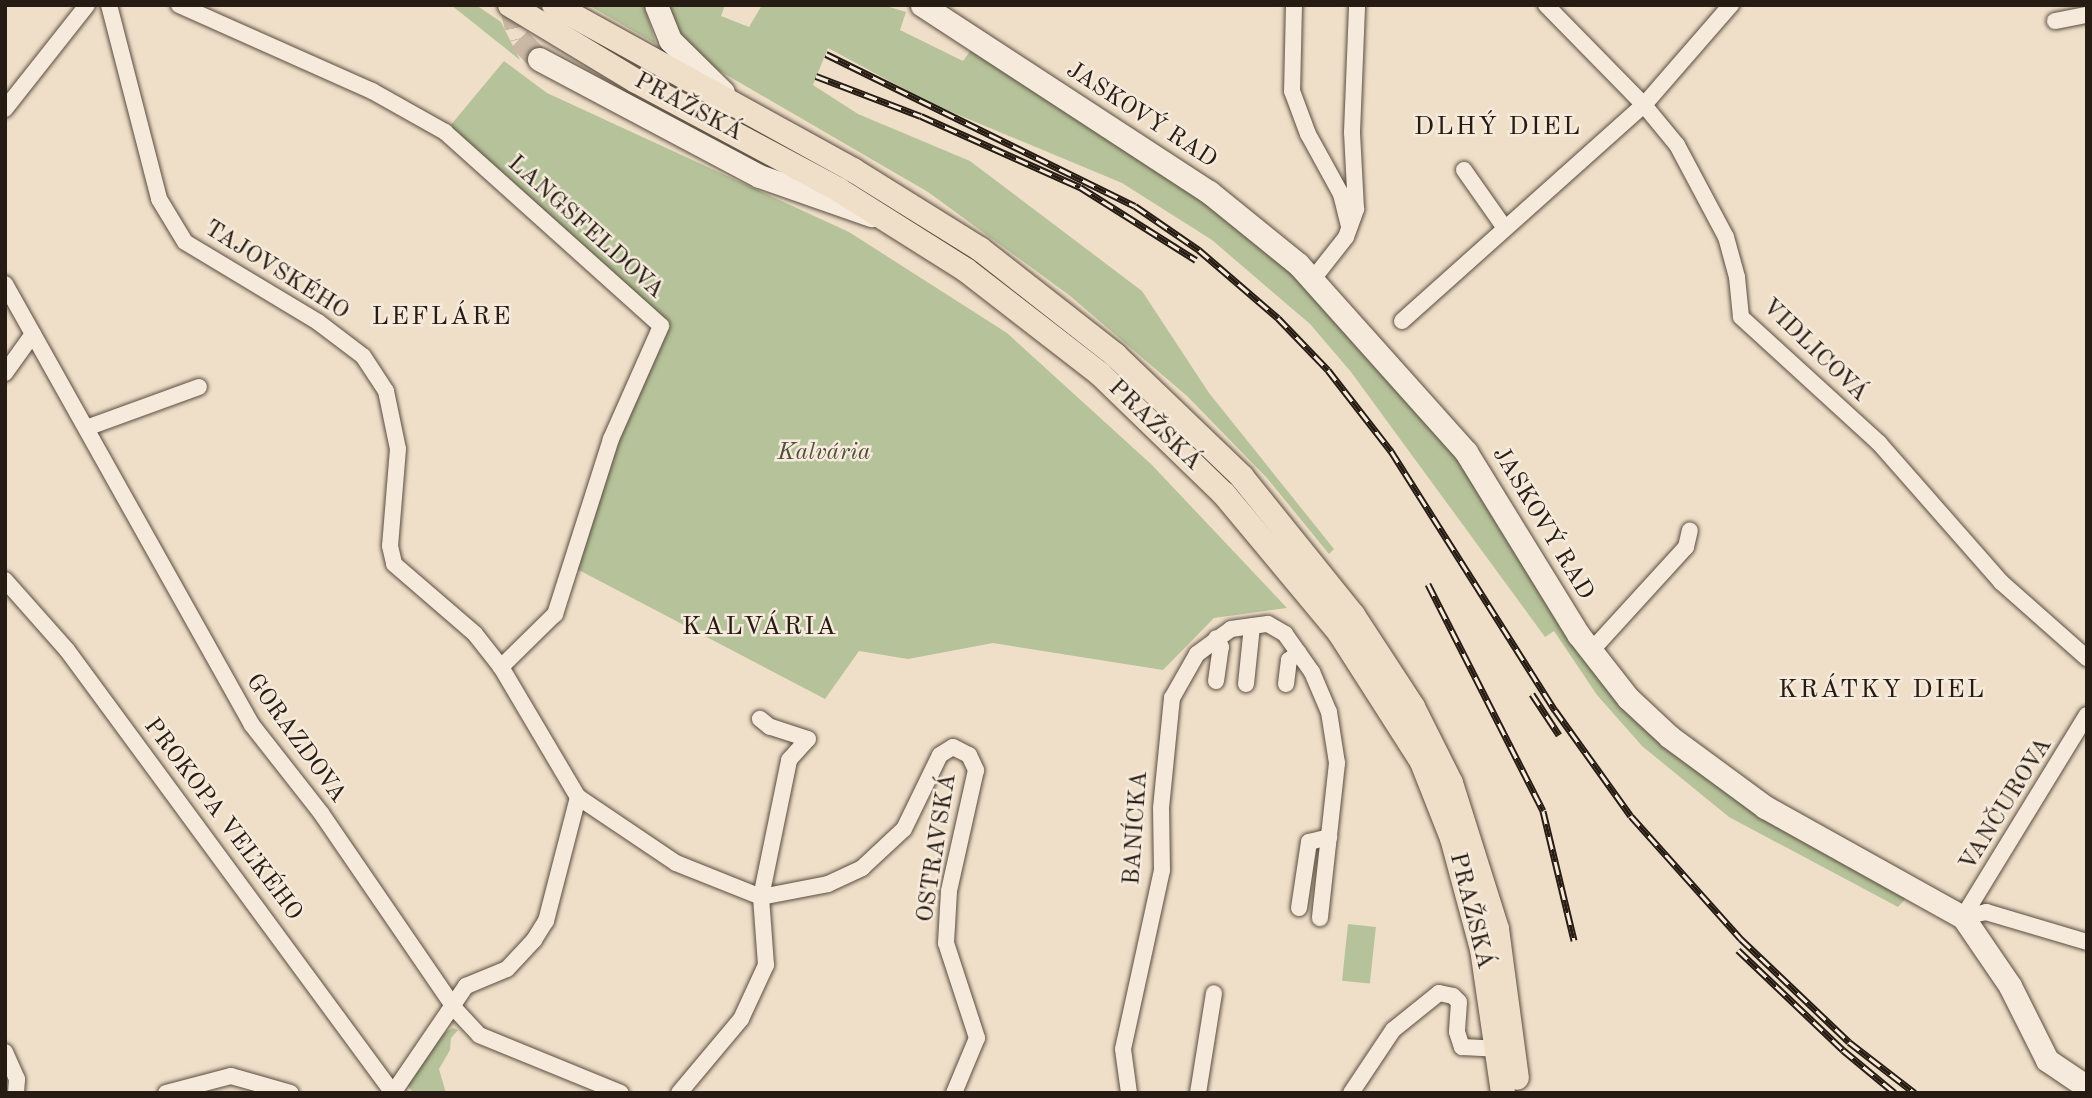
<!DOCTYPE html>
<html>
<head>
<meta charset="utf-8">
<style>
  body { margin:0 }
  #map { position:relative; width:2092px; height:1098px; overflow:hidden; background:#f0dfc8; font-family:"Old Standard TT",serif }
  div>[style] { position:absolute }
  .green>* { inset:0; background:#b6c299; transform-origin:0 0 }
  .secondary-tunnel>* { height:23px; margin-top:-11.5px; transform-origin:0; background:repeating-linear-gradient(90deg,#c8b8a4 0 23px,transparent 0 34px) }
  .roads { filter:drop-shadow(0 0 2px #584d40) drop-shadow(0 0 2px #584d40) }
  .street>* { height:16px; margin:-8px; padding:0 8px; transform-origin:8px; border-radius:8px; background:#f5eadb }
  .secondary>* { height:23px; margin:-11.5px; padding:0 11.5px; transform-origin:11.5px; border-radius:11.5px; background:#f5eadb }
  .primary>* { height:24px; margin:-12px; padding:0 12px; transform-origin:12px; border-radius:12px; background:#f0dfc8 }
  .rail>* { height:7px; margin-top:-3.5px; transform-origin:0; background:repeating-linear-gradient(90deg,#f5eadb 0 13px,#261c13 0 26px); box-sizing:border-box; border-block:2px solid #261c13 }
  span { translate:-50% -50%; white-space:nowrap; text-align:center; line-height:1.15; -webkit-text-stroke:5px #f5eadb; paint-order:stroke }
  .street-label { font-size:24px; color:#261c13 }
  .park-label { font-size:24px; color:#514e3b; font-style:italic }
  .neighbourhood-label { font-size:26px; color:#261c13; letter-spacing:2px }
  .frame { position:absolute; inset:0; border:7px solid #261c13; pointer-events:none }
</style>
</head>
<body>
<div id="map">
  <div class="green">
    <div style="clip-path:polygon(451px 5px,476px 5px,501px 22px,520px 60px)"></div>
    <div style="clip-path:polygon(644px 5px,656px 44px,590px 6px,591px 5px)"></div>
    <div style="clip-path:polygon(661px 5px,725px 5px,721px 16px,749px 27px,762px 5px,883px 5px,906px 12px,900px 30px,963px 61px,973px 47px,1217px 210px,1303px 283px,1450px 445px,1596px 673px,1907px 897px,1898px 907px,1729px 817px,1642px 746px,1597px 695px,1554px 631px,1545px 637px,1351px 372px,1310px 324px,1212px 240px,1122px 183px,930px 103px,828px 48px,813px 85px,858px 114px,970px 161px,1142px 291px,1209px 393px,1334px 549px,1329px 554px,1267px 478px,1187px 396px,1069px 295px,928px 192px,713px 67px,676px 36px)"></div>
    <div style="clip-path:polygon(504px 61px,547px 93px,849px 232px,1007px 333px,1152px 465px,1287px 608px,1214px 618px,1163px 670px,993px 643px,908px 659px,859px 651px,825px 699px,573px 567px,660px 326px,445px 132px)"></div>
    <div style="left:1348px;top:924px;width:28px;height:57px;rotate:6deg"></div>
    <div style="clip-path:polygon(453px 1028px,458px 1030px,451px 1038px,450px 1050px,439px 1069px,446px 1093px,413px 1093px,407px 1084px,441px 1035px)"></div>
  </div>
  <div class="secondary-tunnel">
    <div style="left:511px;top:5px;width:35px;rotate:77deg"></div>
    <div style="left:519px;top:39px;width:28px;rotate:45deg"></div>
  </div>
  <div class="roads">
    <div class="street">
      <div style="left:109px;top:5px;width:200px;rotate:75.5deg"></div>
      <div style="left:159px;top:199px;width:50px;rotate:58.8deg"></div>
      <div style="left:185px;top:242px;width:155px;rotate:31deg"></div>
      <div style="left:318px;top:322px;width:56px;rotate:37.1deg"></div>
      <div style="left:363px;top:356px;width:42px;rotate:56.7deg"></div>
      <div style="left:386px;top:391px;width:59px;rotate:78.3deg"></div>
      <div style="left:398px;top:449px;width:97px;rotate:94.7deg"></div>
      <div style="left:390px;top:546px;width:18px;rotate:77deg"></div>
      <div style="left:394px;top:564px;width:107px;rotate:40.8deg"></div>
      <div style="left:475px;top:634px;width:42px;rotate:51.8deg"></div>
      <div style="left:501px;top:667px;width:151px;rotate:59.4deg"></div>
      <div style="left:578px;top:797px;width:118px;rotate:34deg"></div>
      <div style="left:676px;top:863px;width:92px;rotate:21.8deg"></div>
      <div style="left:179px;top:5px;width:211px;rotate:24deg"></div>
      <div style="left:372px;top:91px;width:84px;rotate:29.3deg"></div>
      <div style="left:445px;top:132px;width:290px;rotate:41.9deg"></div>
      <div style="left:661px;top:326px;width:124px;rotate:113.9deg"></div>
      <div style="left:611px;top:439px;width:184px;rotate:107.7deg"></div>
      <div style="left:555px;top:614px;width:76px;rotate:135.5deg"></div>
      <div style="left:1294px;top:5px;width:86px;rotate:91.3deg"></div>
      <div style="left:1292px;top:91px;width:46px;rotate:69.6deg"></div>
      <div style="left:1308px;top:134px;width:68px;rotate:61.2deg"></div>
      <div style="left:1341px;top:194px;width:34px;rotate:76deg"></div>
      <div style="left:1546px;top:5px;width:140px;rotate:45.6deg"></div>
      <div style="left:1644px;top:105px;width:52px;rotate:50.5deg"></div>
      <div style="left:1677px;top:145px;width:104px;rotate:62deg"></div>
      <div style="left:1726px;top:237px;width:41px;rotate:74.6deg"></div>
      <div style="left:1737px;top:277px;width:40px;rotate:84.3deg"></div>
      <div style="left:1741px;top:317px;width:187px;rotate:42.4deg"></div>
      <div style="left:1879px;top:443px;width:185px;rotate:48.7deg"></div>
      <div style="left:2001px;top:582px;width:115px;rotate:41.5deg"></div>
      <div style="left:2055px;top:21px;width:33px;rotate:-11deg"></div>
      <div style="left:5px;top:109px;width:132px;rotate:-51.7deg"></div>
      <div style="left:1464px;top:170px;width:70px;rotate:54.9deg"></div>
      <div style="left:1313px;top:279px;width:53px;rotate:-51.8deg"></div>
      <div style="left:1346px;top:237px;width:30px;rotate:-70deg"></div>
      <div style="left:1356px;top:209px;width:77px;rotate:-93deg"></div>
      <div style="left:1352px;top:132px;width:127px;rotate:-87.7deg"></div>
      <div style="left:5px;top:284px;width:505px;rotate:60.75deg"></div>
      <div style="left:252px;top:725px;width:112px;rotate:51.9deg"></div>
      <div style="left:321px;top:813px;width:237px;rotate:55.6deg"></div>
      <div style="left:455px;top:1009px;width:35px;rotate:47deg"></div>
      <div style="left:479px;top:1035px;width:153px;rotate:22.2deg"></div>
      <div style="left:1402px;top:321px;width:324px;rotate:-41.8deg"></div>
      <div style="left:1644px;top:105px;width:133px;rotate:-49deg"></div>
      <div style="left:5px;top:373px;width:48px;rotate:-54.3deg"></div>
      <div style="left:89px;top:427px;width:117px;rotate:-20deg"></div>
      <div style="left:5px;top:580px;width:94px;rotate:48.5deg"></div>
      <div style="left:67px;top:650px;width:550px;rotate:53.65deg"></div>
      <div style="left:1591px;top:651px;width:141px;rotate:-47.6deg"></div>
      <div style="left:1686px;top:547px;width:17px;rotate:-77deg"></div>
      <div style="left:1216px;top:681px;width:34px;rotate:-82deg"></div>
      <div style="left:1221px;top:647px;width:10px;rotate:-119deg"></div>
      <div style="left:1246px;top:684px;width:58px;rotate:-84.1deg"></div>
      <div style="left:1286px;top:684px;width:24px;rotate:-83deg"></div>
      <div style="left:1289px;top:660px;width:12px;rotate:-35deg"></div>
      <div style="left:761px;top:897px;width:68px;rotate:-11deg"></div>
      <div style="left:828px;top:884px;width:38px;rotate:-25deg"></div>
      <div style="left:862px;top:868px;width:57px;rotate:-42.9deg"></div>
      <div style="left:904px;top:829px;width:82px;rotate:-64.1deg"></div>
      <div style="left:940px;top:755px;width:15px;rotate:-32deg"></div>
      <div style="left:953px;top:747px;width:18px;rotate:27deg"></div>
      <div style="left:969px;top:755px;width:17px;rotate:65deg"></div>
      <div style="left:976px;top:770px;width:124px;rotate:102.6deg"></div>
      <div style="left:949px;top:891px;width:52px;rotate:93.3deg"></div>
      <div style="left:946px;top:943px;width:100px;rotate:71.9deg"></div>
      <div style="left:977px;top:1038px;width:60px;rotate:112.7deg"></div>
      <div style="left:1299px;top:908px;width:67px;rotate:-81.4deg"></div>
      <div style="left:1309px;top:842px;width:21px;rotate:-14deg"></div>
      <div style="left:1963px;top:917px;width:237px;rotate:-58.5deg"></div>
      <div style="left:1963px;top:917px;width:24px;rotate:-12deg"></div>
      <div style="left:1986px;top:912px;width:105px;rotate:16.5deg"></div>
      <div style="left:5px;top:1052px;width:30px;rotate:66deg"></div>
      <div style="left:17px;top:1079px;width:14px;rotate:94deg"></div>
      <div style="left:166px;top:1093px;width:67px;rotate:-14.7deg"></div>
      <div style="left:231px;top:1076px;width:62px;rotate:15.8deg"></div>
      <div style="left:393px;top:1093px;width:130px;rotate:-55.7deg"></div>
      <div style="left:466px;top:986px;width:44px;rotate:-22.5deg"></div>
      <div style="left:507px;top:969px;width:40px;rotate:-47deg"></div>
      <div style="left:534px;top:940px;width:22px;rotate:-58deg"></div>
      <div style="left:546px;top:921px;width:128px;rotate:-75.5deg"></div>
      <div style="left:679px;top:1093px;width:97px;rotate:-50deg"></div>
      <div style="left:741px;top:1019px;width:60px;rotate:-65.2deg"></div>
      <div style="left:766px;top:965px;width:68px;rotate:-94.2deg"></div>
      <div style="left:761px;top:897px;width:140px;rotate:-78.4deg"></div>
      <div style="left:789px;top:760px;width:28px;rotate:-48deg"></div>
      <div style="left:808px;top:739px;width:40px;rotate:-162deg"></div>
      <div style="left:770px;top:727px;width:13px;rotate:-141deg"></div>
      <div style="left:1129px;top:1093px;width:44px;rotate:-97.8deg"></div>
      <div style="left:1123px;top:1049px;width:183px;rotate:-77.7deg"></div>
      <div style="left:1162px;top:870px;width:62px;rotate:-90.9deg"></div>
      <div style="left:1161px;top:808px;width:111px;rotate:-84.3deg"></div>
      <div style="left:1172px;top:698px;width:51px;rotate:-60.4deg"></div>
      <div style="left:1197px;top:654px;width:42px;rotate:-36.3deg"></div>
      <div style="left:1231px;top:629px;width:37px;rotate:-8deg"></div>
      <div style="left:1268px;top:624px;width:20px;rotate:30deg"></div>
      <div style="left:1285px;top:634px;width:47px;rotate:54.6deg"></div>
      <div style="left:1312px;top:672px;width:43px;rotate:67deg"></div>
      <div style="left:1329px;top:712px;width:52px;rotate:81.1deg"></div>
      <div style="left:1337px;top:763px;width:156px;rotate:96.3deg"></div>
      <div style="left:1198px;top:1093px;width:101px;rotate:-80.9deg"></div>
      <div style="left:1351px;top:1093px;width:76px;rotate:-56.3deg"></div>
      <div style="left:1393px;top:1030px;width:59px;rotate:-38.8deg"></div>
      <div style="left:1439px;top:993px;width:14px;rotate:12deg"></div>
      <div style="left:1453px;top:996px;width:8px;rotate:45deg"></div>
      <div style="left:1459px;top:1002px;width:30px;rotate:94deg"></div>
      <div style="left:1457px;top:1032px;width:16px;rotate:72deg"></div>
      <div style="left:1462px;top:1047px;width:35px;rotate:3deg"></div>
    </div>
    <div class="secondary">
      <div style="left:656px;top:5px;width:38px;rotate:68deg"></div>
      <div style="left:670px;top:40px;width:74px;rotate:44.5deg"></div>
      <div style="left:922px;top:5px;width:343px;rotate:33.1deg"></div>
      <div style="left:1209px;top:192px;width:114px;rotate:39deg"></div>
      <div style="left:1298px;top:264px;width:252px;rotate:48.2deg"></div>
      <div style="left:1466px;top:452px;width:214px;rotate:58.4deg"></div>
      <div style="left:1578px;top:634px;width:81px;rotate:52deg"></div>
      <div style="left:1628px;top:698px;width:57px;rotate:42.9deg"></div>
      <div style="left:1670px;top:737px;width:118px;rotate:36.4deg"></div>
      <div style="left:1765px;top:807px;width:227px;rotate:29.1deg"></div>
      <div style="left:1963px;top:917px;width:83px;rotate:55.7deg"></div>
      <div style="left:2010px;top:986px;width:83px;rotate:63.4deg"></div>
      <div style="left:2047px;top:1060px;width:48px;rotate:34deg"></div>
      <div style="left:539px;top:59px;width:249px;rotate:28deg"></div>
      <div style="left:759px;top:176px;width:119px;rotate:19.2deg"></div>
    </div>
    <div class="primary">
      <div style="left:510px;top:5px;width:147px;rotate:31.1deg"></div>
      <div style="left:636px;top:81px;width:230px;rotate:28.2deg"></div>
      <div style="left:839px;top:190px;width:150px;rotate:32.2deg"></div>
      <div style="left:966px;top:270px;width:170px;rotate:37.8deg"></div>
      <div style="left:1100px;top:374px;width:173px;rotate:44.1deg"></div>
      <div style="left:1224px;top:494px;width:180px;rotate:50.2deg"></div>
      <div style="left:1339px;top:632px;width:154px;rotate:57.4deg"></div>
      <div style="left:1422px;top:762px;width:82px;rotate:68.5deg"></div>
      <div style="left:1452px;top:838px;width:115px;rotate:74.9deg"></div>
      <div style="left:1482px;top:949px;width:146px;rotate:81.7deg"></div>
      <div style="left:554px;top:5px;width:342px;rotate:28.9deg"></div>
      <div style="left:853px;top:170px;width:150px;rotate:31.9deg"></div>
      <div style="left:980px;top:249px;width:172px;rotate:38.1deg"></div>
      <div style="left:1115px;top:355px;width:176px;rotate:43.8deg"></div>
      <div style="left:1242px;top:477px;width:177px;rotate:51.2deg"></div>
      <div style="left:1353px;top:615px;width:110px;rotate:56.9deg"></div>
      <div style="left:1413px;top:707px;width:85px;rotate:63.4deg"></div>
      <div style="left:1451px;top:783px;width:153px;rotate:72.5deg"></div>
      <div style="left:1497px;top:929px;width:150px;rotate:82.4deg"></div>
    </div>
  </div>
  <div class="rail">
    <div style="left:826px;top:54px;width:344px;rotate:26.2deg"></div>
    <div style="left:1135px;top:206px;width:78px;rotate:34.5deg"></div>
    <div style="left:1199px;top:250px;width:104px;rotate:40.7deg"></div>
    <div style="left:1278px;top:318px;width:72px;rotate:46.1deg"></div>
    <div style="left:1328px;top:370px;width:103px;rotate:52.1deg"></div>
    <div style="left:1391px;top:451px;width:307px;rotate:57.7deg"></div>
    <div style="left:1555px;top:710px;width:130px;rotate:54.4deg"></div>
    <div style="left:1631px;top:816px;width:165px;rotate:48.2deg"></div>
    <div style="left:1741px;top:939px;width:149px;rotate:43.6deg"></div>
    <div style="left:1849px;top:1042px;width:83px;rotate:37.7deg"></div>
    <div style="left:816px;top:76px;width:112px;rotate:20.9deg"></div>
    <div style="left:921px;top:116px;width:174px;rotate:24.1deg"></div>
    <div style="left:1080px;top:187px;width:137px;rotate:32.2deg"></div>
    <div style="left:1428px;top:584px;width:254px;rotate:63.1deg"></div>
    <div style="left:1543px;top:811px;width:133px;rotate:76.5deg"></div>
    <div style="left:1532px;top:694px;width:49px;rotate:56.6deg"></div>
    <div style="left:1738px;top:950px;width:145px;rotate:43.6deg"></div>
    <div style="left:1843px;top:1050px;width:67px;rotate:39.6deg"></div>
  </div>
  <div class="street-label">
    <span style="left:688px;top:108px;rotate:28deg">PRAŽSKÁ</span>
    <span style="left:1141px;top:116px;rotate:33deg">JASKOVÝ RAD</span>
    <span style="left:585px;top:228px;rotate:42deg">LANGSFELDOVA</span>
    <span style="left:276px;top:271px;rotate:32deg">TAJOVSKÉHO</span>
    <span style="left:1814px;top:351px;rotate:44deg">VIDLICOVÁ</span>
    <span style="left:1154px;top:426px;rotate:44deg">PRAŽSKÁ</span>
    <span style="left:1542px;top:524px;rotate:59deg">JASKOVÝ RAD</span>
    <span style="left:295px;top:739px;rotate:54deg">GORAZDOVA</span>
    <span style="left:2007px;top:805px;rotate:-58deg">VANČUROVA</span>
    <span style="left:222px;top:820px;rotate:53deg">PROKOPA VEĽKÉHO</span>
    <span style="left:1137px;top:828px;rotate:-86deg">BANÍCKA</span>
    <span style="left:938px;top:848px;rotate:-81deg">OSTRAVSKÁ</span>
    <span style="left:1470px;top:911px;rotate:76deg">PRAŽSKÁ</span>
  </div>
  <div class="park-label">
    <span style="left:824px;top:454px">Kalvária</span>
  </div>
  <div class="neighbourhood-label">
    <span style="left:1498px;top:128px">DLHÝ DIEL</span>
    <span style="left:442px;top:318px">LEFLÁRE</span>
    <span style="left:760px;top:628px">KALVÁRIA</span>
    <span style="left:1882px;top:691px">KRÁTKY DIEL</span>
  </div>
  <div class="frame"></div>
</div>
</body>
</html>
